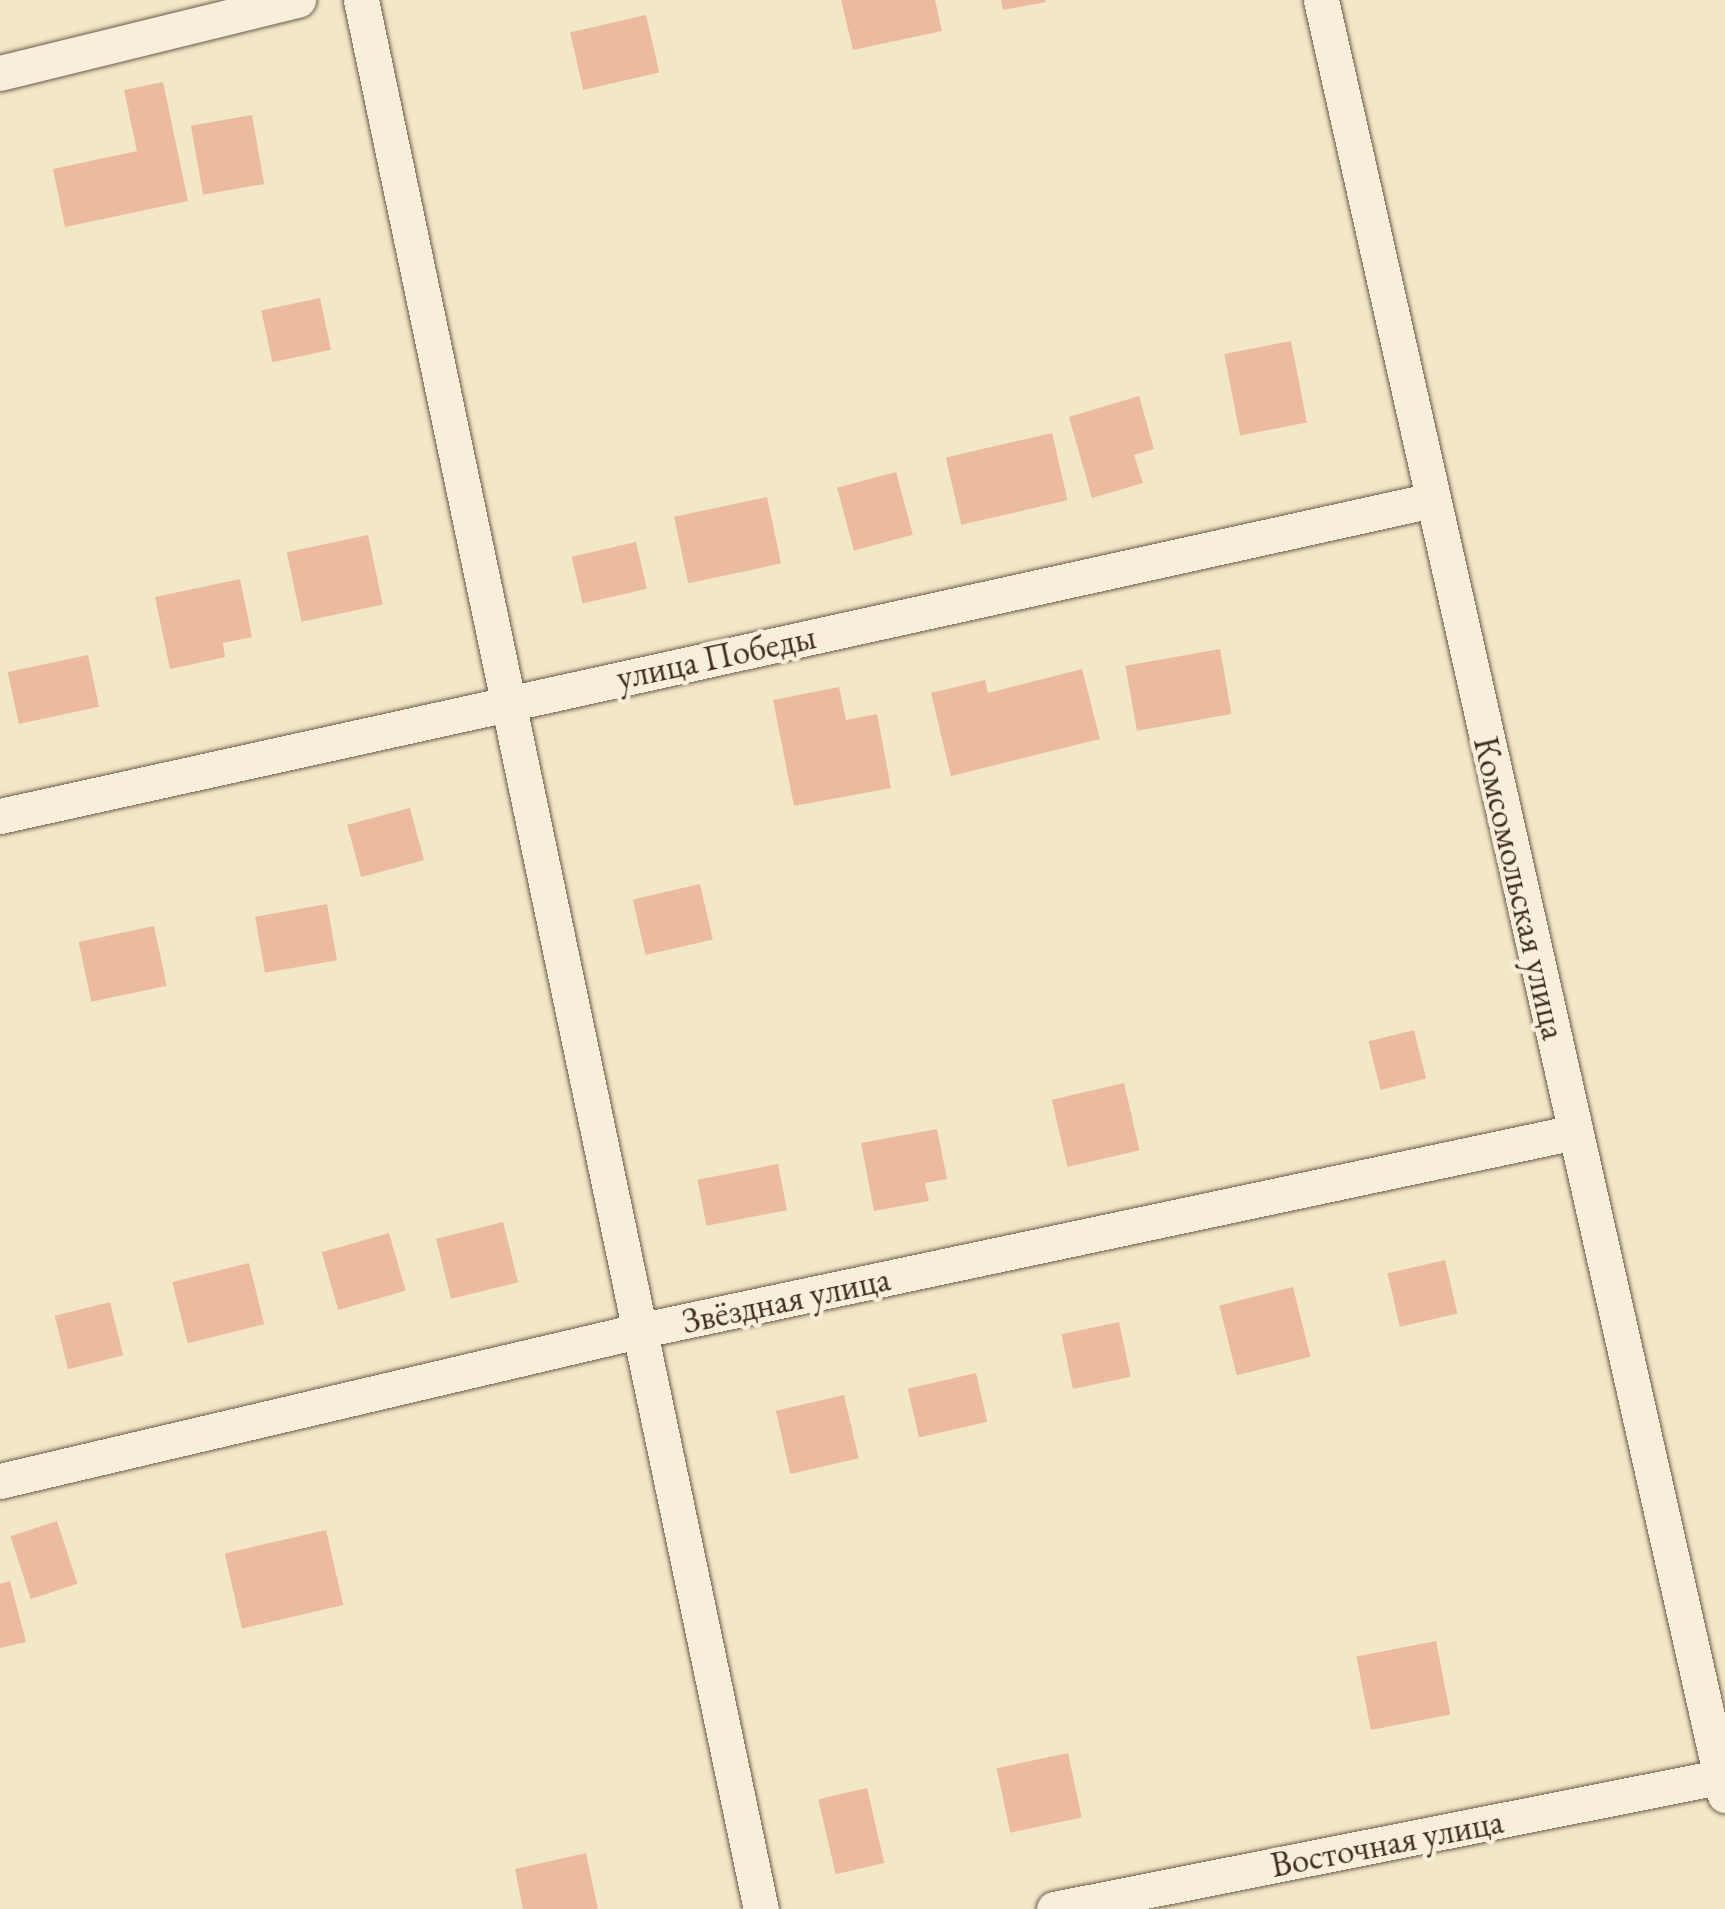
<!DOCTYPE html>
<html>
<head>
<meta charset="utf-8">
<style>
  body { margin:0 }
  #map { position:relative; width:1725px; height:1909px; overflow:hidden; background:#f2e7c6; font-family:"EB Garamond",serif }
  div>[style] { position:absolute }
  .building>* { inset:0; background:#ecbb9f; transform-origin:0 0 }
  .roads { filter:drop-shadow(0 0 2px #6d5b4c) drop-shadow(0 0 2px #6d5b4c) }
  .minor>* { height:35px; margin:-17.5px; padding:0 17.5px; transform-origin:17.5px; border-radius:17.5px; background:#f7efda }
  span { translate:-50% -50%; white-space:nowrap; text-align:center; line-height:1.15; -webkit-text-stroke:9px #f7efda; paint-order:stroke }
  .street-label { font-size:35px; color:#412c23 }
</style>
</head>
<body>
<div id="map">
  <div class="building">
    <div style="clip-path:polygon(841px 0,935px 0,942px 31px,853px 50px)"></div>
    <div style="clip-path:polygon(1001px 0,1046px 0,1046px 2px,1003px 10px)"></div>
    <div style="left:646px;top:15px;width:59px;height:78px;rotate:77deg"></div>
    <div style="clip-path:polygon(163px 82px,188px 201px,65px 227px,53px 169px,137px 151px,124px 90px)"></div>
    <div style="left:252px;top:115px;width:70px;height:62px;rotate:80deg"></div>
    <div style="left:320px;top:298px;width:53px;height:60px;rotate:78deg"></div>
    <div style="left:1291px;top:341px;width:83px;height:68px;rotate:79deg"></div>
    <div style="clip-path:polygon(1139px 396px,1154px 449px,1134px 455px,1143px 483px,1092px 498px,1069px 417px)"></div>
    <div style="left:1052px;top:433px;width:69px;height:109px;rotate:77deg"></div>
    <div style="left:896px;top:472px;width:65px;height:61px;rotate:75deg"></div>
    <div style="left:767px;top:497px;width:68px;height:95px;rotate:78deg"></div>
    <div style="left:368px;top:535px;width:71px;height:83px;rotate:78deg"></div>
    <div style="left:636px;top:542px;width:48px;height:66px;rotate:77deg"></div>
    <div style="clip-path:polygon(240px 579px,252px 637px,223px 643px,225px 657px,170px 669px,155px 597px)"></div>
    <div style="left:1220px;top:649px;width:66px;height:96px;rotate:80deg"></div>
    <div style="left:88px;top:655px;width:53px;height:82px;rotate:78deg"></div>
    <div style="clip-path:polygon(1082px 669px,1100px 739px,951px 776px,931px 693px,985px 680px,988px 693px)"></div>
    <div style="clip-path:polygon(839px 687px,846px 720px,877px 714px,891px 788px,794px 806px,773px 700px)"></div>
    <div style="left:410px;top:808px;width:54px;height:65px;rotate:75deg"></div>
    <div style="left:700px;top:884px;width:57px;height:69px;rotate:77deg"></div>
    <div style="left:327px;top:904px;width:57px;height:73px;rotate:80deg"></div>
    <div style="left:154px;top:926px;width:61px;height:77px;rotate:78deg"></div>
    <div style="left:1414px;top:1030px;width:50px;height:47px;rotate:76deg"></div>
    <div style="left:1124px;top:1083px;width:69px;height:74px;rotate:77deg"></div>
    <div style="clip-path:polygon(937px 1129px,947px 1179px,925px 1183px,929px 1201px,874px 1211px,861px 1143px)"></div>
    <div style="left:778px;top:1164px;width:47px;height:82px;rotate:79deg"></div>
    <div style="left:503px;top:1222px;width:62px;height:69px;rotate:76deg"></div>
    <div style="left:389px;top:1233px;width:60px;height:70px;rotate:74deg"></div>
    <div style="left:1445px;top:1260px;width:55px;height:59px;rotate:77deg"></div>
    <div style="left:249px;top:1263px;width:63px;height:79px;rotate:76deg"></div>
    <div style="left:1293px;top:1287px;width:72px;height:76px;rotate:76deg"></div>
    <div style="left:110px;top:1302px;width:55px;height:57px;rotate:76deg"></div>
    <div style="left:1119px;top:1322px;width:56px;height:59px;rotate:78deg"></div>
    <div style="left:976px;top:1373px;width:50px;height:70px;rotate:77deg"></div>
    <div style="left:844px;top:1395px;width:65px;height:70px;rotate:77deg"></div>
    <div style="left:57px;top:1521px;width:66px;height:49px;rotate:72deg"></div>
    <div style="left:326px;top:1530px;width:77px;height:104px;rotate:77deg"></div>
    <div style="clip-path:polygon(10px 1581px,26px 1642px,0 1648px,0 1584px)"></div>
    <div style="left:1436px;top:1641px;width:75px;height:81px;rotate:79deg"></div>
    <div style="left:1068px;top:1753px;width:66px;height:73px;rotate:78deg"></div>
    <div style="left:867px;top:1788px;width:77px;height:50px;rotate:77deg"></div>
    <div style="clip-path:polygon(586px 1853px,598px 1909px,523px 1909px,515px 1869px)"></div>
  </div>
  <div class="roads">
    <div class="minor">
      <div style="left:361px;top:0;width:1950px;rotate:78.17deg"></div>
      <div style="left:1321px;top:0;width:1840px;rotate:77.32deg"></div>
      <div style="left:0;top:73px;width:307px;rotate:-13.8deg"></div>
      <div style="left:0;top:816px;width:1467px;rotate:-12.44deg"></div>
      <div style="left:0;top:1481px;width:655px;rotate:-13.23deg"></div>
      <div style="left:638px;top:1331px;width:958px;rotate:-11.99deg"></div>
      <div style="left:1054px;top:1909px;width:678px;rotate:-11.23deg"></div>
    </div>
  </div>
  <div class="street-label">
    <span style="left:716px;top:657px;rotate:-12deg">улица Победы</span>
    <span style="left:1520px;top:888px;rotate:77deg">Комсомольская улица</span>
    <span style="left:786px;top:1300px;rotate:-12deg">Звёздная улица</span>
    <span style="left:1387px;top:1843px;rotate:-11deg">Восточная улица</span>
  </div>
</div>
</body>
</html>
